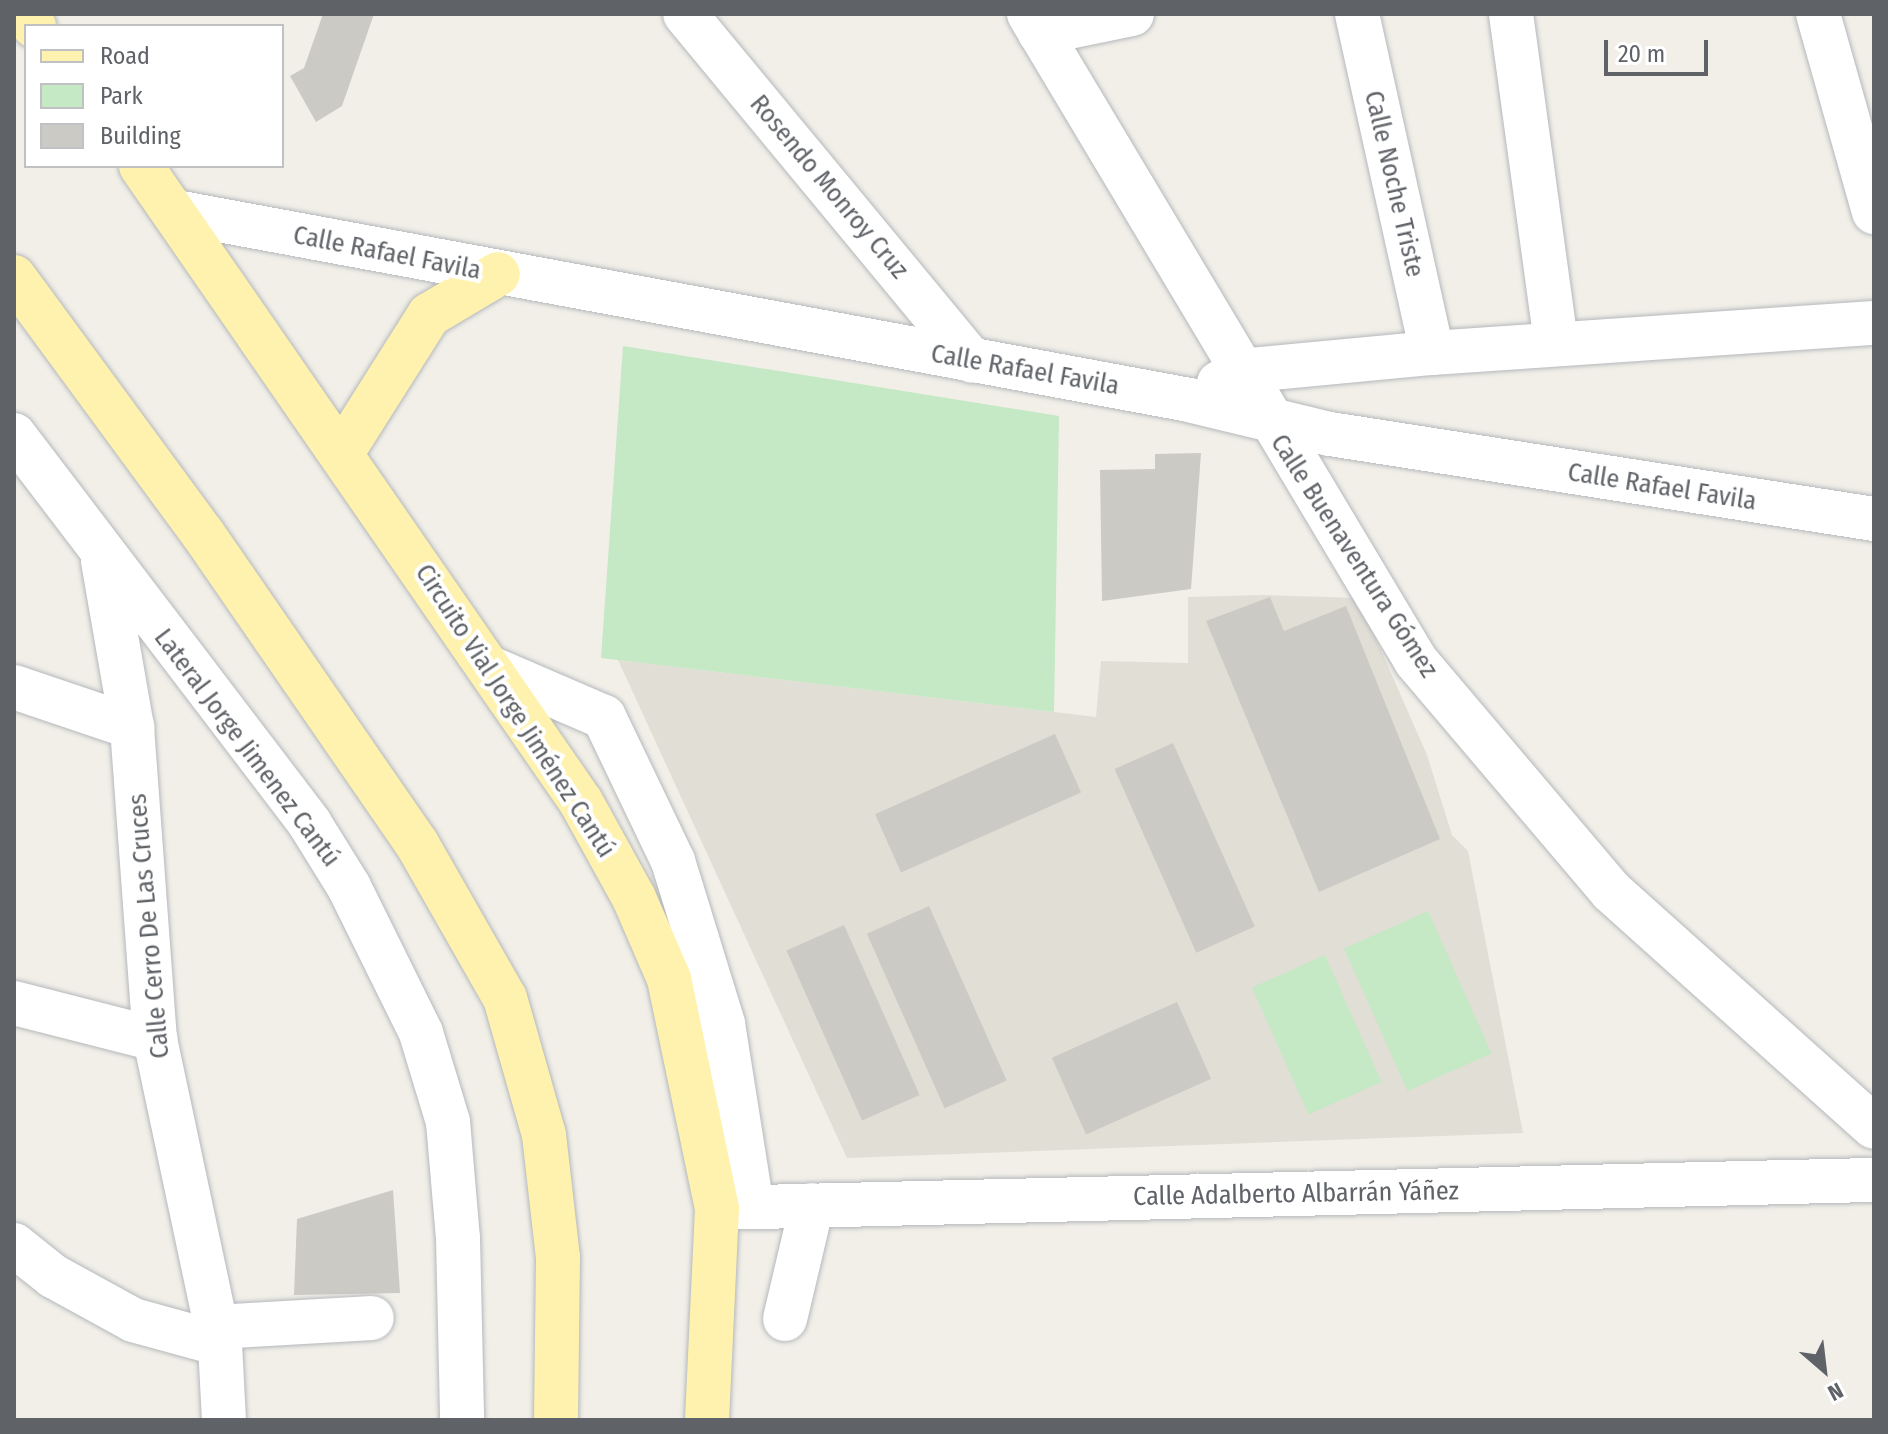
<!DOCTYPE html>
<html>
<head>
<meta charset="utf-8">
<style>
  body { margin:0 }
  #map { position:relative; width:1888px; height:1434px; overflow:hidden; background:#f1efe8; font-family:"Fira Sans Condensed",sans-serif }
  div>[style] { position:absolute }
  .education>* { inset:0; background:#e1ded6 }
  .green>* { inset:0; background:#c5e8c5; transform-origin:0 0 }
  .building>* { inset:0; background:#cccac5; transform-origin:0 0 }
  .roads { filter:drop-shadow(0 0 2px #b5b8bc) drop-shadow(0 0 2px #b5b8bc) }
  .minor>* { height:44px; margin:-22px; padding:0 22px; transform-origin:22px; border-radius:22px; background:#fff }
  .major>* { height:44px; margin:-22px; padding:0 22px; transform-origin:22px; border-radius:22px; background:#fff2af }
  span { translate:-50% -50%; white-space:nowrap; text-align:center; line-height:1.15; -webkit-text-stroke:8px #fff; paint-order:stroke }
  .street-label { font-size:26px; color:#5f6368 }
  .frame { position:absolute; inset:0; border:16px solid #5f6368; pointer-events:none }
  .legend { position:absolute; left:24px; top:24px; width:260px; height:144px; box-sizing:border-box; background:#fff; border:2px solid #bfc1c3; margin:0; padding:10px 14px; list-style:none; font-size:24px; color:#5f6368 }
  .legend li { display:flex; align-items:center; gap:16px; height:40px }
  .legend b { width:40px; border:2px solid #bfc1c3 }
  .north { position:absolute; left:1784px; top:1330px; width:80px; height:80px; -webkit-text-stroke:6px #fff; paint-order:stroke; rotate:152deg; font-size:22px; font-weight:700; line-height:32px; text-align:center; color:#5f6368 }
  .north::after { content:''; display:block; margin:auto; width:28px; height:36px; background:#5f6368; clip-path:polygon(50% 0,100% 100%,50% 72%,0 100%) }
  .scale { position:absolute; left:1604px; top:40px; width:104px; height:36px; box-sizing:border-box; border:4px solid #5f6368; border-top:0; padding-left:10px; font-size:24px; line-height:28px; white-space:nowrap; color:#5f6368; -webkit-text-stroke:6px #fff; paint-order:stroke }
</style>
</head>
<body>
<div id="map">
  <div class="education">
    <div style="clip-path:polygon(1263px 595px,1358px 598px,1427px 755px,1452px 835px,1468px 851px,1523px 1133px,847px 1158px,618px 660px,1096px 717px,1101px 661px,1188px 663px,1188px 597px)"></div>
  </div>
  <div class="green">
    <div style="clip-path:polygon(623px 346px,1059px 416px,1054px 712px,601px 658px)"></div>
    <div style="left:1428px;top:911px;width:156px;height:92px;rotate:66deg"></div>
    <div style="left:1325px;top:955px;width:139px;height:80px;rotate:66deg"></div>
  </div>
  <div class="building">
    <div style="clip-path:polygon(323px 14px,374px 14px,342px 106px,316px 122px,290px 76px,304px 68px)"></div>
    <div style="clip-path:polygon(1201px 453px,1191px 589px,1102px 601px,1100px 470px,1155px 469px,1155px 454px)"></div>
    <div style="clip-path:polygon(1270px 597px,1284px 631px,1346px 606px,1440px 839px,1319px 892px,1206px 621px)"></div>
    <div style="left:1055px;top:734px;width:64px;height:197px;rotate:66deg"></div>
    <div style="left:1173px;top:743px;width:201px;height:64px;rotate:66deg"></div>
    <div style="left:929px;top:906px;width:191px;height:68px;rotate:66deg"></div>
    <div style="left:844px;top:925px;width:186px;height:63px;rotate:66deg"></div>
    <div style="left:1177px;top:1002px;width:84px;height:137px;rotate:66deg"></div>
    <div style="clip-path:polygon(393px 1190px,400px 1293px,294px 1295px,297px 1219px)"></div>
  </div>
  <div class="roads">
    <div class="minor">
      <div style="left:685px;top:14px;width:450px;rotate:50.4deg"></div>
      <div style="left:1029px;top:14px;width:754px;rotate:59.11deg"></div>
      <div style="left:1416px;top:661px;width:302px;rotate:49.7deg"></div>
      <div style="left:1611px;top:891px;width:353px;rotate:41.9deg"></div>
      <div style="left:1357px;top:14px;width:347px;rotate:77.5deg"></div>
      <div style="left:1511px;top:14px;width:332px;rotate:82.2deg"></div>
      <div style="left:1818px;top:14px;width:206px;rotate:74.2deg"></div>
      <div style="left:1040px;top:33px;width:94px;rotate:-11.7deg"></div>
      <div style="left:176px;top:212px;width:1030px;rotate:10.51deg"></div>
      <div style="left:1189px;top:400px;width:145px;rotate:13.6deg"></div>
      <div style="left:1330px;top:434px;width:551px;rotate:8.88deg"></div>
      <div style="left:1219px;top:383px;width:24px;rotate:-30deg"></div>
      <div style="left:1240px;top:371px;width:193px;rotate:-5.4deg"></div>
      <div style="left:1432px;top:353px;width:443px;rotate:-3.9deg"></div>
      <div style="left:14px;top:435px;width:489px;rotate:52.7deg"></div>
      <div style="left:310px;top:824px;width:74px;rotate:58.2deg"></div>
      <div style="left:349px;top:887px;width:163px;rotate:63.7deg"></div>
      <div style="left:421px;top:1033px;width:93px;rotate:73.1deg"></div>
      <div style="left:448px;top:1122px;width:116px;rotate:85.1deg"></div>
      <div style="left:458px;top:1238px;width:182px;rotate:88.7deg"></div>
      <div style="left:103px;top:561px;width:169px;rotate:80.1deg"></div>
      <div style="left:132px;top:727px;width:313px;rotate:85.8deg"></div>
      <div style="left:155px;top:1039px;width:312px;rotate:78deg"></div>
      <div style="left:220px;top:1344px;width:76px;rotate:87deg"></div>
      <div style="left:490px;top:668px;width:124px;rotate:23.3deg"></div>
      <div style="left:604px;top:717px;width:160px;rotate:64.4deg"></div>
      <div style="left:673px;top:861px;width:170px;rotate:72.9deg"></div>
      <div style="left:723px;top:1024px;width:185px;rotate:81deg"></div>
      <div style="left:14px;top:687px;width:125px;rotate:18.7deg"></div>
      <div style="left:14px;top:1003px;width:146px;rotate:14.3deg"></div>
      <div style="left:717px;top:1208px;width:1157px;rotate:-1.39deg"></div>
      <div style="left:14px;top:1245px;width:50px;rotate:38.5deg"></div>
      <div style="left:53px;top:1276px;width:91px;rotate:28.8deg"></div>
      <div style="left:133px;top:1320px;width:90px;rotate:15.4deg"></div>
      <div style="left:785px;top:1319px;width:117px;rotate:-76.7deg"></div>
      <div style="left:216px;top:1327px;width:156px;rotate:-3.3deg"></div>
    </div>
    <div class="major">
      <div style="left:24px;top:14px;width:16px;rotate:50deg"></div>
      <div style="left:141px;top:166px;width:773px;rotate:55.32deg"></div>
      <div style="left:581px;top:802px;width:110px;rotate:61.1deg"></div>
      <div style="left:634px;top:898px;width:88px;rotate:66.6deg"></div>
      <div style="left:669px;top:979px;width:234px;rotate:78.2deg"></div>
      <div style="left:717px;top:1208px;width:212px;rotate:92.7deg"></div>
      <div style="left:14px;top:277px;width:319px;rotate:53.7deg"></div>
      <div style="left:203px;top:534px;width:377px;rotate:55.4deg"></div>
      <div style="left:417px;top:844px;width:177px;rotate:60.3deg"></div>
      <div style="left:505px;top:998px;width:142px;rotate:74.1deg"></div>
      <div style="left:544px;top:1135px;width:123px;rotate:83.5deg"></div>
      <div style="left:558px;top:1257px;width:163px;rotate:90.7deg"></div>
      <div style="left:343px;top:451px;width:161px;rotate:-57.7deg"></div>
      <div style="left:429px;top:315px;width:80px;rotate:-30.7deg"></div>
    </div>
  </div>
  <div class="street-label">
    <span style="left:1394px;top:184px;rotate:77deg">Calle Noche Triste</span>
    <span style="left:829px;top:187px;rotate:50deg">Rosendo Monroy Cruz</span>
    <span style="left:387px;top:253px;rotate:11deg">Calle Rafael Favila</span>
    <span style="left:1025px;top:370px;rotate:10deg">Calle Rafael Favila</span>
    <span style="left:1662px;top:487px;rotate:9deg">Calle Rafael Favila</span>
    <span style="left:1354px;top:556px;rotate:57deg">Calle Buenaventura Gómez</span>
    <span style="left:515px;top:711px;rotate:57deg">Circuito Vial Jorge Jiménez Cantú</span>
    <span style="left:247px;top:748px;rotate:53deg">Lateral Jorge Jimenez Cantú</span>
    <span style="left:149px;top:926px;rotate:-95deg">Calle Cerro De Las Cruces</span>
    <span style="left:1296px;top:1194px;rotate:-1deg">Calle Adalberto Albarrán Yáñez</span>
  </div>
  <div class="frame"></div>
  <ul class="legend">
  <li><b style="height:10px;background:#fff2af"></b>Road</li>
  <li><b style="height:22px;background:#c5e8c5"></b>Park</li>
  <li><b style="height:22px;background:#cccac5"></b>Building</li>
  </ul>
  <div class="north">N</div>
  <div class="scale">20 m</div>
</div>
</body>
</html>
